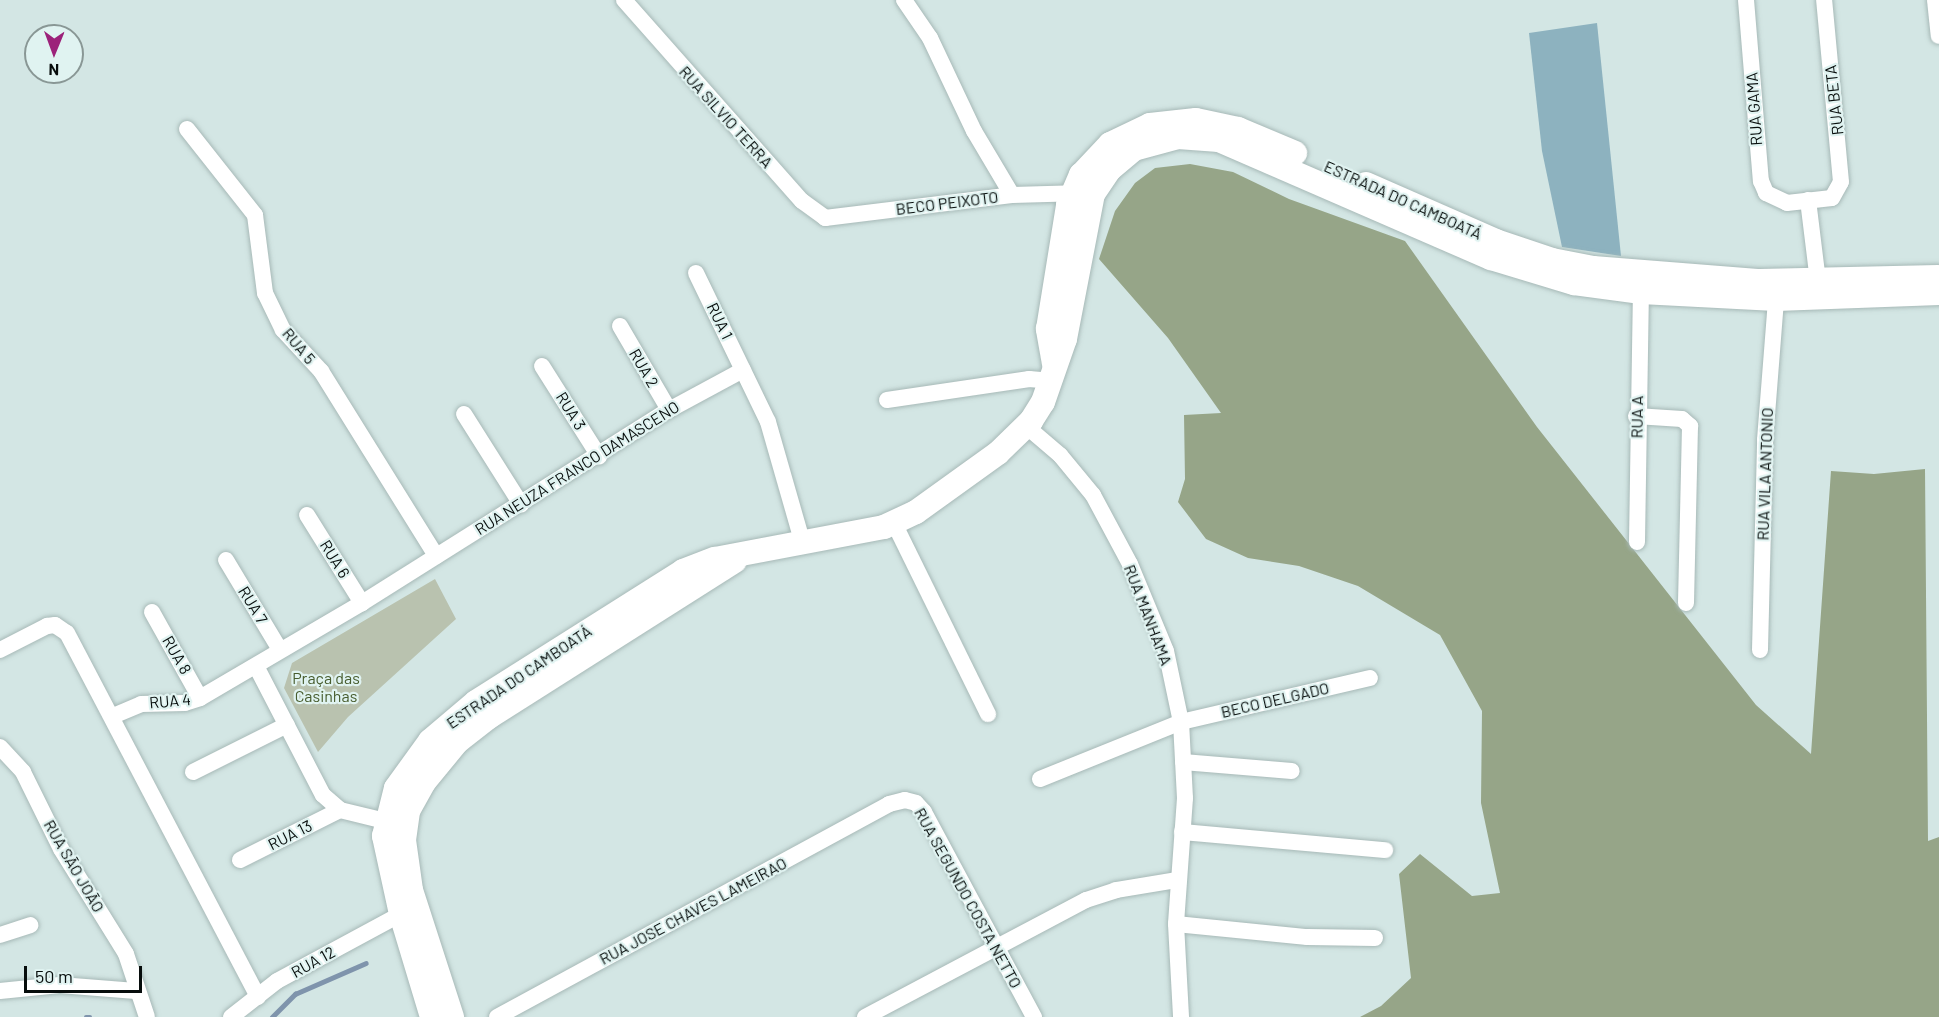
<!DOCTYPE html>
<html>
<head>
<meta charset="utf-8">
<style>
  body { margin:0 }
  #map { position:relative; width:1939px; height:1017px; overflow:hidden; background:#d3e6e4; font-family:Barlow,sans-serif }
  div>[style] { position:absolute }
  .green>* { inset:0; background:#b9c2af }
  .forest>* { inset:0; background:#96a588 }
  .stream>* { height:4.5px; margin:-2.25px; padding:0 2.25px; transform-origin:2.25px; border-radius:2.25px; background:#7f94ac }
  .building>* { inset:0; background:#8db2bf }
  .roads { filter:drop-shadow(0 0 2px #a7b9b7) drop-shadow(0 0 2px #a7b9b7) }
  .minor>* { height:16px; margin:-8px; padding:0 8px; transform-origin:8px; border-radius:8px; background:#fff }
  .secondary>* { height:24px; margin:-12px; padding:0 12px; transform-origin:12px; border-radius:12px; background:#fff }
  span { translate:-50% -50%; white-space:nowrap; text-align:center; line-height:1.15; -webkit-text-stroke:4.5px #e0f3f1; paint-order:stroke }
  .street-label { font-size:16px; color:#070d0c }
  .park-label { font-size:16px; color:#475c2e }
  .north { position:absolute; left:24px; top:24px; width:60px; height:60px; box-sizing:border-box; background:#e0f3f1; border:2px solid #899795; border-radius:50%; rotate:181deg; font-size:16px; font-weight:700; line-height:24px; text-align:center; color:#070d0c }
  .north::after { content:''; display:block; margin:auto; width:21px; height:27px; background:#9c227a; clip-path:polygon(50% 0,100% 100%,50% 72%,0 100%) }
  .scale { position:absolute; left:24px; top:966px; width:118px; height:27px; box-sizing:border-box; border:3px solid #070d0c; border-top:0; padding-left:8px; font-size:18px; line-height:21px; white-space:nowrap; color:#070d0c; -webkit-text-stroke:4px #e0f3f1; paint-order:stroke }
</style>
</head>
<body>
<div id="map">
  <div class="green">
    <div style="clip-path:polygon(435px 579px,456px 619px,348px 717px,318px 752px,284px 688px,292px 663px)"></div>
  </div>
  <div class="forest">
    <div style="clip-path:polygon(1190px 164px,1233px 172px,1289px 199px,1405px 241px,1537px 427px,1756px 705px,1811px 754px,1831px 471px,1874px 474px,1925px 469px,1928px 841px,1939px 837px,1939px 1017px,1360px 1017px,1381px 1006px,1411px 978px,1399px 874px,1420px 854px,1472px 896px,1500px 893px,1481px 803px,1482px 711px,1440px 635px,1358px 586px,1299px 566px,1248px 558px,1206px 539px,1178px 502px,1185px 479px,1184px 415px,1221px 413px,1168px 338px,1099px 259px,1115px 211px,1135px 183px,1155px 168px)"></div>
  </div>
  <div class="stream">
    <div style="left:86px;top:1017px;width:4px"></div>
    <div style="left:272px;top:1017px;width:33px;rotate:-45deg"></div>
    <div style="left:295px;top:994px;width:77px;rotate:-23.6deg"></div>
  </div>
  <div class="building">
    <div style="clip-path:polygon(1597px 23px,1621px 256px,1562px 247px,1542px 151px,1529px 33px)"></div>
  </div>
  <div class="roads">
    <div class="minor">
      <div style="left:624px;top:0;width:268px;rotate:48.5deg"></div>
      <div style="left:802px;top:201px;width:29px;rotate:36deg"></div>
      <div style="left:825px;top:218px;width:188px;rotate:-7deg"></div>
      <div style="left:1012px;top:195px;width:71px;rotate:-1.6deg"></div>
      <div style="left:904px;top:0;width:46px;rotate:55.6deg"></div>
      <div style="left:930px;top:38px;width:103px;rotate:64.7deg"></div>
      <div style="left:974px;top:131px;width:74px;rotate:59.3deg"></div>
      <div style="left:1746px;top:0;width:182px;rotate:85.3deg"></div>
      <div style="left:1761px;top:181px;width:13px;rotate:67deg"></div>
      <div style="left:1766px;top:193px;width:23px;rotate:25deg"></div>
      <div style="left:1787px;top:203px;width:45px;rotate:-6.3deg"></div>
      <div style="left:1832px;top:198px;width:18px;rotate:-61deg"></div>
      <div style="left:1841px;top:182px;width:183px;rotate:-95.3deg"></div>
      <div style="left:1935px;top:0;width:36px;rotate:84deg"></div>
      <div style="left:187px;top:129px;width:110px;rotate:51.7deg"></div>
      <div style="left:255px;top:215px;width:79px;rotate:82.7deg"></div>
      <div style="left:265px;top:293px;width:41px;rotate:64.1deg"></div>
      <div style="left:283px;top:330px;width:56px;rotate:47.2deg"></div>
      <div style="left:321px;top:371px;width:218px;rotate:58.1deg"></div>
      <div style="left:1808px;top:200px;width:90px;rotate:83deg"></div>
      <div style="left:696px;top:273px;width:165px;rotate:64.2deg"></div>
      <div style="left:768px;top:422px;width:127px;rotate:74deg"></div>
      <div style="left:620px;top:326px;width:97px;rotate:59.7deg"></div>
      <div style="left:542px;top:366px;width:107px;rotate:57.7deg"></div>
      <div style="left:887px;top:400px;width:144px;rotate:-8.4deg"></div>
      <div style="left:1029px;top:379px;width:21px;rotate:5deg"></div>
      <div style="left:464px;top:414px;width:107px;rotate:57.7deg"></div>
      <div style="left:1636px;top:416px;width:46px;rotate:3.7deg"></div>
      <div style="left:1682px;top:419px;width:11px;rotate:41deg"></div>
      <div style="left:1690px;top:426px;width:177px;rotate:91.3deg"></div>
      <div style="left:1026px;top:426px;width:45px;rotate:40.5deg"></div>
      <div style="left:1060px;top:455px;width:52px;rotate:50.5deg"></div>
      <div style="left:1093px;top:495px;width:78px;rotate:61.8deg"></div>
      <div style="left:1130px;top:564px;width:94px;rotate:67.5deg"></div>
      <div style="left:1166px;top:651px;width:73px;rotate:78.1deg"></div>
      <div style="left:1181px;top:722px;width:76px;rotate:87deg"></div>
      <div style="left:1185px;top:798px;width:126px;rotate:94.1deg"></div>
      <div style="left:1176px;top:924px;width:93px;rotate:86.9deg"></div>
      <div style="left:307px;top:515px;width:104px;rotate:58deg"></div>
      <div style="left:894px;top:523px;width:213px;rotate:63.8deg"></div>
      <div style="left:1637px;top:542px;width:250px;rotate:-89.1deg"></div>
      <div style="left:226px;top:560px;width:105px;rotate:59deg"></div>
      <div style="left:152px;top:612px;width:98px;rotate:60.8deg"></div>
      <div style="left:0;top:650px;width:53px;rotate:-27.1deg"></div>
      <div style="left:47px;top:626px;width:8px;rotate:-7deg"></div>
      <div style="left:55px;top:625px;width:14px;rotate:34deg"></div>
      <div style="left:67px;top:633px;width:411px;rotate:62.3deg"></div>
      <div style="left:1760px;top:650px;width:210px;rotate:-88.6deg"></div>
      <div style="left:1765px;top:440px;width:141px;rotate:-85.5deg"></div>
      <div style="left:256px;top:666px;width:145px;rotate:62.6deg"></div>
      <div style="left:323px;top:795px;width:23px;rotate:41deg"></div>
      <div style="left:340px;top:810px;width:46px;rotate:13.7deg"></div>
      <div style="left:113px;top:716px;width:30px;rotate:-23deg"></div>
      <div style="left:141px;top:704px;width:44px;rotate:-1.3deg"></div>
      <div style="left:185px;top:703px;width:16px;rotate:-18deg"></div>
      <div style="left:200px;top:698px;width:188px;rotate:-30.4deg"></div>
      <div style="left:362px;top:603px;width:363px;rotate:-32.2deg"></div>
      <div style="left:669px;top:410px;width:84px;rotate:-28.4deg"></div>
      <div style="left:0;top:747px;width:34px;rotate:47deg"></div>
      <div style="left:23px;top:772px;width:86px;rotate:63.7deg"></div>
      <div style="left:61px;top:849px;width:123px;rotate:58.2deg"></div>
      <div style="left:126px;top:954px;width:66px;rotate:71.6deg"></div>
      <div style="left:1183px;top:762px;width:109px;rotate:4.7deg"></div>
      <div style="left:193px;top:772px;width:105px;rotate:-26.6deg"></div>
      <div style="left:1040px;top:779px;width:152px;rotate:-22deg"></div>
      <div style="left:1181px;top:722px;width:194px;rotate:-13.1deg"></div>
      <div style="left:1182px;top:832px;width:204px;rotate:5.1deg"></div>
      <div style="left:240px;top:860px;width:112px;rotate:-26.6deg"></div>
      <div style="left:1176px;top:924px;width:132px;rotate:5.7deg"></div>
      <div style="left:1307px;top:937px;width:68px;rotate:0.8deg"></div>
      <div style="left:0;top:935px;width:32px;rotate:-18deg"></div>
      <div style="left:0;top:991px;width:60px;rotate:-5.7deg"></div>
      <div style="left:60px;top:985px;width:76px;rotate:4.5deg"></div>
      <div style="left:231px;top:1017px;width:58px;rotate:-38deg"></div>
      <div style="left:277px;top:981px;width:141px;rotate:-28.4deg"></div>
      <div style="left:497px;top:1017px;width:446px;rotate:-28.5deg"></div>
      <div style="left:889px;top:804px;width:16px;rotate:-14deg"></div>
      <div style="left:905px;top:800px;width:11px;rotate:15deg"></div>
      <div style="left:916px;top:803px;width:12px;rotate:48deg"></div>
      <div style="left:924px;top:812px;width:233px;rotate:61.8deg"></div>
      <div style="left:865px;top:1017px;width:250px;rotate:-27.9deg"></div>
      <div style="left:1086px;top:900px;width:32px;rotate:-18deg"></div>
      <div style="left:1116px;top:890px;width:62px;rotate:-9.3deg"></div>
    </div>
    <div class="secondary">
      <div style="left:1366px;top:184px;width:142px;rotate:23.7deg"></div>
      <div style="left:1496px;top:241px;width:59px;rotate:18.7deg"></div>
      <div style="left:1552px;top:260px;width:42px;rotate:11deg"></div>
      <div style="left:1593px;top:268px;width:168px;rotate:4.5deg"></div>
      <div style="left:1760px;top:281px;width:178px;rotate:-1.3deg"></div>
      <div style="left:1054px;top:364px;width:36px;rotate:-100deg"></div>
      <div style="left:1048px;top:329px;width:126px;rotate:-80.8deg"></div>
      <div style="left:1068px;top:205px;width:33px;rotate:-67deg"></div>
      <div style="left:1081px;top:175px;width:42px;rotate:-46.9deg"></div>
      <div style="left:1110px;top:144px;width:44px;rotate:-25.4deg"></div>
      <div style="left:1150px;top:125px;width:46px;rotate:-6.2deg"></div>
      <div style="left:1196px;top:120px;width:43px;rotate:12.1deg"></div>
      <div style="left:1238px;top:129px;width:62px;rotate:22.8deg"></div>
      <div style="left:432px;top:1017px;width:108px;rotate:-106.8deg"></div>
      <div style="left:401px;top:914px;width:80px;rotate:-102.3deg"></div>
      <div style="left:384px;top:836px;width:49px;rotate:-76deg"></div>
      <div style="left:396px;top:788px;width:58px;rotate:-54.1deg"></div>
      <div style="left:430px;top:741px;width:60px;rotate:-40.3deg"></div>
      <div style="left:476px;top:702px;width:245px;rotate:-32.3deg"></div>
      <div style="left:683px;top:571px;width:34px;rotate:-21deg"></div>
      <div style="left:715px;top:559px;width:172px;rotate:-10.7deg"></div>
      <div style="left:884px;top:527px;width:35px;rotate:-25deg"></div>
      <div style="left:916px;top:512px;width:101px;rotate:-35.7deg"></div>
      <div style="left:998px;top:453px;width:46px;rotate:-44.1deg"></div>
      <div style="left:1031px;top:421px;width:22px;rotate:-58deg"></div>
      <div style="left:1043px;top:402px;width:67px;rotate:-70.8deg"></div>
      <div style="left:1065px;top:339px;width:148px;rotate:-79.1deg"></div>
      <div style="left:1093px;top:194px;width:29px;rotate:-56deg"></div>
      <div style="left:1109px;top:170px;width:33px;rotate:-40deg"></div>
      <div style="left:1134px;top:149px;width:46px;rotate:-15.3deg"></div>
      <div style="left:1178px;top:137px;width:41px;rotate:4.2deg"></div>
      <div style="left:1219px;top:140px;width:296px;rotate:23.5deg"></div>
      <div style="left:1491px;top:258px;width:87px;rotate:16.8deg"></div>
      <div style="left:1574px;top:283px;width:68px;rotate:7.7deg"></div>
      <div style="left:1641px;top:292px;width:135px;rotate:3deg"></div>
      <div style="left:1776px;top:299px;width:163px;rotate:-2.1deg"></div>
      <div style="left:452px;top:1017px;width:133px;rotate:-107.9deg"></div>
      <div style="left:411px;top:890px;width:50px;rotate:-98deg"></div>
      <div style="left:404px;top:840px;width:29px;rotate:-82deg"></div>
      <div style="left:408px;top:811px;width:33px;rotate:-61deg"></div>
      <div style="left:424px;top:782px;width:52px;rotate:-50.5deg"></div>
      <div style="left:457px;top:742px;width:41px;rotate:-38deg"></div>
      <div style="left:489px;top:717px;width:291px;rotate:-32.4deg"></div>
    </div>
  </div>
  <div class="street-label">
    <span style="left:1834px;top:100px;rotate:-96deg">RUA BETA</span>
    <span style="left:1754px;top:109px;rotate:-94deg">RUA GAMA</span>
    <span style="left:726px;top:117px;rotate:48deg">RUA SILVIO TERRA</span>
    <span style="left:1403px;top:200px;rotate:24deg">ESTRADA DO CAMBOATÁ</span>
    <span style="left:947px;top:203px;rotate:-7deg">BECO PEIXOTO</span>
    <span style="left:720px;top:321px;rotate:64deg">RUA 1</span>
    <span style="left:299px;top:346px;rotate:50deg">RUA 5</span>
    <span style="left:644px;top:368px;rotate:60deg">RUA 2</span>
    <span style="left:571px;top:411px;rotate:58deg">RUA 3</span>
    <span style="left:1637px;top:417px;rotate:-89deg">RUA A</span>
    <span style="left:577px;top:468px;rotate:-32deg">RUA NEUZA FRANCO DAMASCENO</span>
    <span style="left:1765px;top:474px;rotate:-88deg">RUA VILA ANTONIO</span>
    <span style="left:335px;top:559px;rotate:58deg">RUA 6</span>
    <span style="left:253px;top:605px;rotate:59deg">RUA 7</span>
    <span style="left:1148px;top:615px;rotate:69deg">RUA MANHAMA</span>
    <span style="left:177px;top:655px;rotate:60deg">RUA 8</span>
    <span style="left:519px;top:677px;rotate:-34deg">ESTRADA DO CAMBOATÁ</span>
    <span style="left:1275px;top:700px;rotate:-13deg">BECO DELGADO</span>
    <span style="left:170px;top:701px;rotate:-5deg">RUA 4</span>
    <span style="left:290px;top:835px;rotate:-27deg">RUA 13</span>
    <span style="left:74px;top:866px;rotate:60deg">RUA SĀO JOĀO</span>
    <span style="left:968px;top:898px;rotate:61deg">RUA SEGUNDO COSTA NETTO</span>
    <span style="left:693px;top:911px;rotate:-28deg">RUA JOSE CHAVES LAMEIRAO</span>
    <span style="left:313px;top:962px;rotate:-29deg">RUA 12</span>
  </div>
  <div class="park-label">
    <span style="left:326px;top:687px">Praça das<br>Casinhas</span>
  </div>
  <div class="north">N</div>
  <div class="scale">50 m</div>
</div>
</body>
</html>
